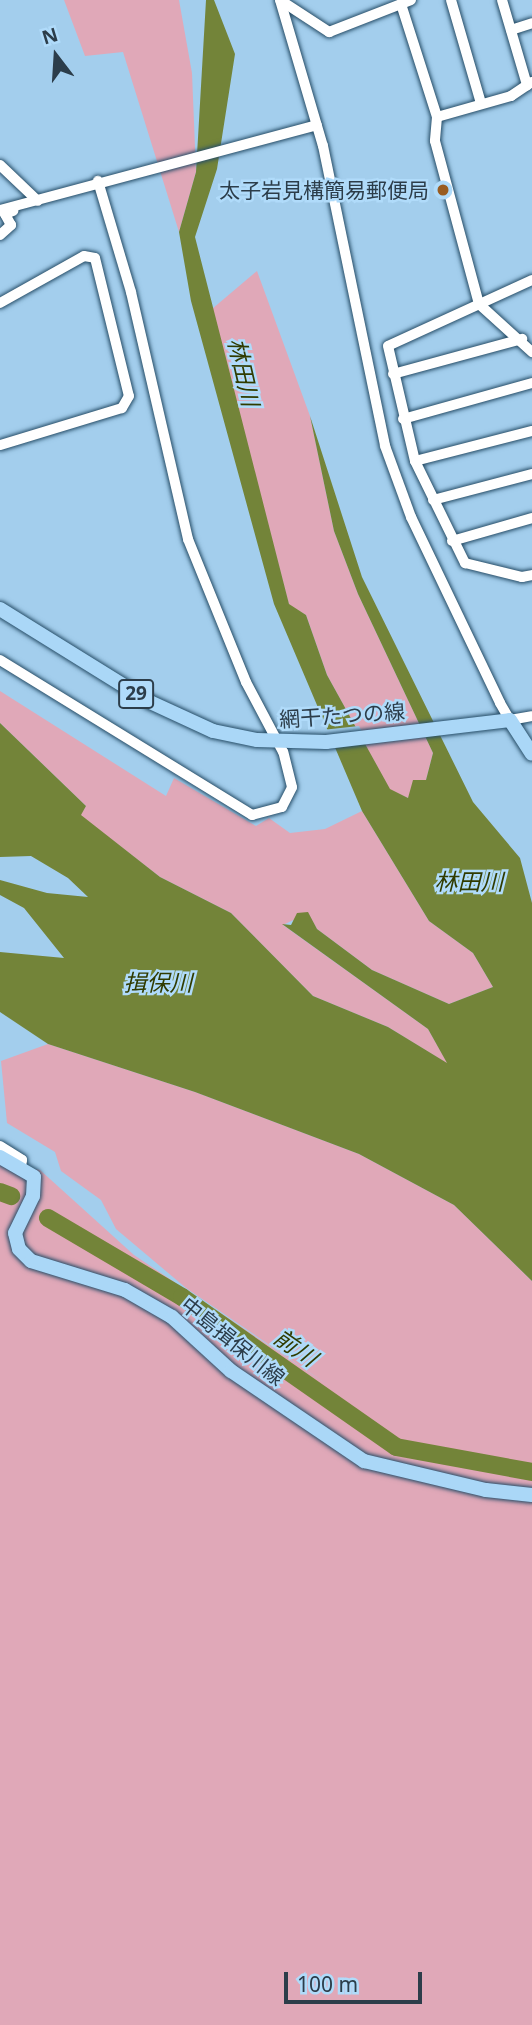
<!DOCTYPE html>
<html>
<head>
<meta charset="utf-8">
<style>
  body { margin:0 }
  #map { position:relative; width:532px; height:2025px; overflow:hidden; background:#a3ceed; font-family:"Noto Sans","Noto Sans JP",sans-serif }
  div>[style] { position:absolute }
  .green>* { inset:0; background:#e0a8b8 }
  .water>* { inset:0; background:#738439 }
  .pier>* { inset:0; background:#a3ceed }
  .river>* { height:18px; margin:-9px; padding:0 9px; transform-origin:9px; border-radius:9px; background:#738439 }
  .roads { filter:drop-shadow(0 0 2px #264d67) drop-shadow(0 0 2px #264d67) }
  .minor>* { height:10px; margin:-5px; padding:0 5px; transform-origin:5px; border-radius:5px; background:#fff }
  .major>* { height:14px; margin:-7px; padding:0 7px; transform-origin:7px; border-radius:7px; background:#aad7f7 }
  .dots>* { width:19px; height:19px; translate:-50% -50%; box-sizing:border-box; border:4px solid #b0dbfa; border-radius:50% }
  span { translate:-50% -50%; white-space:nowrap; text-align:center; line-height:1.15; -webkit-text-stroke:5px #b0dbfa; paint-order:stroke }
  .shield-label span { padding:2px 5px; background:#b0dbfa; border:2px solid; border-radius:5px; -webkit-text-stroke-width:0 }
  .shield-label { font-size:19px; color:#2c3d4a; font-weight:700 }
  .poi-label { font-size:21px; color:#2c3d4a }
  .right { translate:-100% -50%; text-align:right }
  .street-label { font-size:21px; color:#2c3d4a }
  .water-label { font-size:23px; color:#303b00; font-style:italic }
  .north { position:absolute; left:21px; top:21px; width:70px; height:70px; -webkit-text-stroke:5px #b0dbfa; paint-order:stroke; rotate:343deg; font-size:19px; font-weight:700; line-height:28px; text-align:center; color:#2c3d4a }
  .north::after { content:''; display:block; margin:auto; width:24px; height:32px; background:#2c3d4a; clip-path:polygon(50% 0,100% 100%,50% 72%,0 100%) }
  .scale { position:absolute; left:284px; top:1972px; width:138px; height:32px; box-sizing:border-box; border:4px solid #2c3d4a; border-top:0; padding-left:9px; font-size:21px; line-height:24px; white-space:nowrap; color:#2c3d4a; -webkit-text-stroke:5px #b0dbfa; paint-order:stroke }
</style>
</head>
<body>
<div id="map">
  <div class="green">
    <div style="clip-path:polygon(64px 0,179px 0,192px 73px,196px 172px,179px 232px,123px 52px,85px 56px)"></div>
    <div style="clip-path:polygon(257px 271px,310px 416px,334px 531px,358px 594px,433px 753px,426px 780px,408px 798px,390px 790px,327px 675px,306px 615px,289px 605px,212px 309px)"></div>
    <div style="clip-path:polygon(0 691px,166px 796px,174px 778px,256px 826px,269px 818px,290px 833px,325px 829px,362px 811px,429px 921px,473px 953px,493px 987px,449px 1004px,372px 970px,317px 929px,308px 913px,283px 925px,428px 1029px,448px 1064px,388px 1027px,313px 996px,231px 913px,160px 877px,80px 815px,86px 806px,0 723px)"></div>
    <div style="clip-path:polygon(48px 1044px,195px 1092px,359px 1154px,454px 1205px,532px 1281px,532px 2025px,0 2025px,0 1162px,40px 1170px,134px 1255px,331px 1387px,186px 1288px,116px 1229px,101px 1200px,61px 1171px,55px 1152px,7px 1123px,1px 1061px)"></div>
  </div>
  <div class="water">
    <div style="clip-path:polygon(206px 0,214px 0,235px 54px,217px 169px,195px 237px,289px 604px,306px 615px,327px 675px,390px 789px,408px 798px,413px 780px,426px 780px,433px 753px,358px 594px,334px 531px,310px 416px,362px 577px,473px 802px,520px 858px,532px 903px,532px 1281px,454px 1205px,359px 1154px,195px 1092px,48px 1044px,0 1012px,0 952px,64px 958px,24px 908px,0 895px,0 880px,47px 893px,88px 897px,68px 878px,31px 856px,0 857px,0 723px,86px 806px,81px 815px,160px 877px,231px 913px,313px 996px,388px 1027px,447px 1063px,428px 1029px,282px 924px,291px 925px,297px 913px,308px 912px,317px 929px,372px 970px,449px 1004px,493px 987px,473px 953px,429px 921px,362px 811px,274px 604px,191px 301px,179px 232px,196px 172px)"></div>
  </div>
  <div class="pier">
    <div style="clip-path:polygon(359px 726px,367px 741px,328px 745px,322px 730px)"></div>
  </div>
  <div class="river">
    <div style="left:0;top:1192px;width:12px;rotate:20deg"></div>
    <div style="left:48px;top:1218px;width:156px;rotate:30.5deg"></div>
    <div style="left:182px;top:1297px;width:261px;rotate:35deg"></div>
    <div style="left:396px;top:1447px;width:138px;rotate:10.4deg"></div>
  </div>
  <div class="roads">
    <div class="minor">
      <div style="left:280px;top:0;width:152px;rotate:73.6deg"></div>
      <div style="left:323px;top:146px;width:306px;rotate:78.3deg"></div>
      <div style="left:385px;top:446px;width:76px;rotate:69.9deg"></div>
      <div style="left:411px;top:517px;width:206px;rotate:64.4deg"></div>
      <div style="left:500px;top:703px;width:20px;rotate:60deg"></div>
      <div style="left:510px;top:720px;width:22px;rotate:-10deg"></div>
      <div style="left:280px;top:0;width:59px;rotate:33.1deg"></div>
      <div style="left:329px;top:32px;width:88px;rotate:-21.3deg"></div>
      <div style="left:451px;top:0;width:107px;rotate:73.8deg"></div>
      <div style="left:502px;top:0;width:89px;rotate:73.6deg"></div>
      <div style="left:401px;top:4px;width:119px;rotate:72.3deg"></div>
      <div style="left:437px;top:117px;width:24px;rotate:95deg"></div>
      <div style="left:435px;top:141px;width:169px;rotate:74.9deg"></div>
      <div style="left:479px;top:304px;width:72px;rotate:42.2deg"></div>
      <div style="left:511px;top:30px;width:22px;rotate:-18deg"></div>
      <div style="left:437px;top:117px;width:77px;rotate:-15.8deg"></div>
      <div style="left:511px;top:96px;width:25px;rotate:-34deg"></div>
      <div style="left:0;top:165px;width:52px;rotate:43.5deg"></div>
      <div style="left:0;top:210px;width:328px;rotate:-15deg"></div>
      <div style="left:0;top:235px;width:15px;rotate:-42deg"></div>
      <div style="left:11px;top:225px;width:13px;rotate:-119deg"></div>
      <div style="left:5px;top:214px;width:9px;rotate:-21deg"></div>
      <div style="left:532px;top:280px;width:158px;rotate:155.4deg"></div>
      <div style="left:388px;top:346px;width:118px;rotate:76.8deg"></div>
      <div style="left:415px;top:461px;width:114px;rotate:63.9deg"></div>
      <div style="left:465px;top:563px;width:59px;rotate:13.8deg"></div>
      <div style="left:522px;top:577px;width:10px;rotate:-11deg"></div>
      <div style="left:0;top:303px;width:96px;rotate:-29.2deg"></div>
      <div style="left:84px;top:256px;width:11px;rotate:10deg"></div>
      <div style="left:95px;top:258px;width:142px;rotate:76.2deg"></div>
      <div style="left:129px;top:396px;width:14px;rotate:120deg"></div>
      <div style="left:122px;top:408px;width:127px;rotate:163.1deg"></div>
      <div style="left:393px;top:374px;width:134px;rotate:-15.2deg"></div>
      <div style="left:403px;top:419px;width:134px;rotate:-15.6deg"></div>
      <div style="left:415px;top:461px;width:121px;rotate:-14.4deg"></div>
      <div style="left:433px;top:500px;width:102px;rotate:-14.7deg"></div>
      <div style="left:452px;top:541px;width:83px;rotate:-16deg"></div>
      <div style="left:0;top:660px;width:296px;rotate:31.6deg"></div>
      <div style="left:252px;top:815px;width:31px;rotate:-15deg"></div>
      <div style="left:282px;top:807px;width:22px;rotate:-63deg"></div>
      <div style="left:292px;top:787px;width:36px;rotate:-104deg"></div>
      <div style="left:283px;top:752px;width:79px;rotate:-117.9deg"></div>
      <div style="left:246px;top:682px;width:154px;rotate:-112.1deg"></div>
      <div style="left:188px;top:539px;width:253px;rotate:-103deg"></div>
      <div style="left:131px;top:292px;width:116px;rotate:-106.6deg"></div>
      <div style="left:0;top:1146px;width:26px;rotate:32deg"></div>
      <div style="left:22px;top:1160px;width:6px;rotate:99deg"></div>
    </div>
    <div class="major">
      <div style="left:0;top:609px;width:176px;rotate:31.8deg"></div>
      <div style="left:150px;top:702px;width:69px;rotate:24.7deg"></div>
      <div style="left:213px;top:731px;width:45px;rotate:11.6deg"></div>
      <div style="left:257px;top:740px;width:69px;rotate:1.7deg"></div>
      <div style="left:326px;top:742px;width:185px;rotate:-6.8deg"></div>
      <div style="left:510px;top:720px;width:40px;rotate:57.1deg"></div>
      <div style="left:0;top:1157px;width:39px;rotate:30deg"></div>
      <div style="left:34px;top:1177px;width:19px;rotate:93deg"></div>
      <div style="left:33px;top:1196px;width:41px;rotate:115.9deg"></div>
      <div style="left:15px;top:1233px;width:16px;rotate:76deg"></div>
      <div style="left:19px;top:1249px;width:17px;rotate:45deg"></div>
      <div style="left:31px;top:1261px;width:98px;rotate:17.1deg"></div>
      <div style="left:125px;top:1290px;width:54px;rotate:29.9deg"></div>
      <div style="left:172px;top:1317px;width:80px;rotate:42.5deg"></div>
      <div style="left:231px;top:1371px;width:161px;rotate:34.1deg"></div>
      <div style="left:364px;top:1461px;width:125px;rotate:13.4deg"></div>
      <div style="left:486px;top:1490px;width:46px;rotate:6.2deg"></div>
    </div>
  </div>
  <div class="dots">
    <div style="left:443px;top:190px;background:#995c21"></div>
  </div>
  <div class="shield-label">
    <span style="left:136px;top:694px">29</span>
  </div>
  <div class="poi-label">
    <span class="right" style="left:429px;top:190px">太子岩見構簡易郵便局</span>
  </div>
  <div class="street-label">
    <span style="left:342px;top:715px;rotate:-4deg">網干たつの線</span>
    <span style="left:233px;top:1341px;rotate:39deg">中島揖保川線</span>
  </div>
  <div class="water-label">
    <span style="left:244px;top:372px;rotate:77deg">林田川</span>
    <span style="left:469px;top:881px">林田川</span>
    <span style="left:158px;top:982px">揖保川</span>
    <span style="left:296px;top:1347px;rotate:35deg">前川</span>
  </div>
  <div class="north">N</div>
  <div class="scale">100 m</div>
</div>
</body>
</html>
